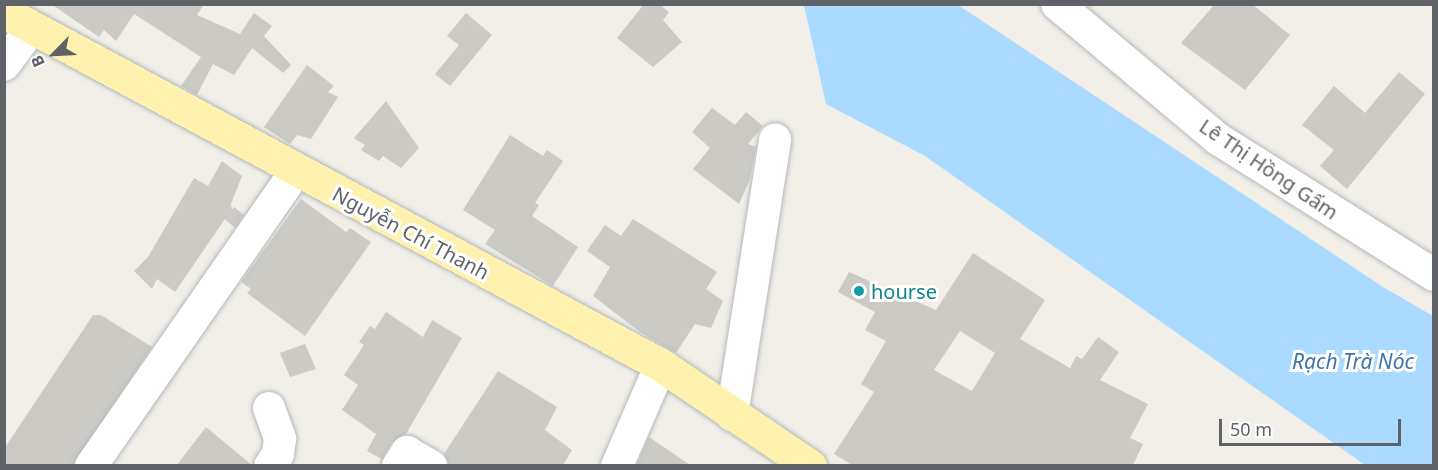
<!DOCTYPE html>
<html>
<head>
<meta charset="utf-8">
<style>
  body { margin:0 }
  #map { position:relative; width:1438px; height:470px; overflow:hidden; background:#f1efe8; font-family:"Noto Sans",sans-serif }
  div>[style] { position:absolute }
  .water>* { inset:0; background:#aadaff }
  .building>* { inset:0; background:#cccac5 }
  .roads { filter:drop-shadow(0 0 2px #b5b8bc) drop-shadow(0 0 2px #b5b8bc) }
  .minor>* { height:32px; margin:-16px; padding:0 16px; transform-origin:16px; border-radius:16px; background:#fff }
  .major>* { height:33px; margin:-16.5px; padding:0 16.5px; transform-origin:16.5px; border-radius:16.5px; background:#fff2af }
  .dots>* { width:16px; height:16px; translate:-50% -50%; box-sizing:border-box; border:3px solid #fff; border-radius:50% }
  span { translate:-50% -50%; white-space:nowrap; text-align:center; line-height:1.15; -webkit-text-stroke:6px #fff; paint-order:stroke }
  .street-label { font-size:20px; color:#5f6368 }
  .culture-label { font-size:20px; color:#0d838f }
  .left { translate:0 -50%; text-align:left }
  .water-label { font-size:21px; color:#4174aa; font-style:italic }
  .frame { position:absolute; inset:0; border:6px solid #5f6368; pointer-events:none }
  .north { position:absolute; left:24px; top:24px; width:60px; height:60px; -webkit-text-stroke:4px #fff; paint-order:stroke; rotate:246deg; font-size:16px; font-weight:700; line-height:24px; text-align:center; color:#5f6368 }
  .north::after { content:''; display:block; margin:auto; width:21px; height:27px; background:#5f6368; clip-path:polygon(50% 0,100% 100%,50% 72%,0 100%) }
  .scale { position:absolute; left:1219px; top:419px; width:182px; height:27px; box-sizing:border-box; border:3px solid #5f6368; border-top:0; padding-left:8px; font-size:18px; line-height:21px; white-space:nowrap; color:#5f6368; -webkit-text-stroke:4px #fff; paint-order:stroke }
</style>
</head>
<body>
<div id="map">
  <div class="water">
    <div style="clip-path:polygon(804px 5px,958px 5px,1383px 287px,1433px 316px,1433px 465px,1365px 465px,925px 156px,826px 104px)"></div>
  </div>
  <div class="building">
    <div style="clip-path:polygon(51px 4px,204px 4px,197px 15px,240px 34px,254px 13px,272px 26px,264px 36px,291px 65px,283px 73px,252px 48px,234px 75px,213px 64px,197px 95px,181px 86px,201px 57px,134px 14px,116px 41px,104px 30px,99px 37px)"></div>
    <div style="clip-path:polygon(644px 4px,659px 4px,669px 12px,663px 20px,682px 42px,653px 67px,617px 38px)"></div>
    <div style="clip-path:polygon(1215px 4px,1252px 4px,1290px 35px,1245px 90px,1181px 43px)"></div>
    <div style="clip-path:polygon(466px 13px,492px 35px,450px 86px,435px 74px,459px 45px,447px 36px)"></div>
    <div style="clip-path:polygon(307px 65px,334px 86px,328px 92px,338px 97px,311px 139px,297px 135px,290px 144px,264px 127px)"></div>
    <div style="clip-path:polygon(1399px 72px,1425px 94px,1347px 189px,1320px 166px,1334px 150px,1302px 125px,1334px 86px,1365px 113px)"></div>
    <div style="clip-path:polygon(386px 101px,419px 148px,401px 168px,383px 156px,379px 161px,361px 150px,365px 145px,354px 138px)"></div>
    <div style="clip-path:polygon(712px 108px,735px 125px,746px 112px,763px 126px,748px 144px,756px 147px,750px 179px,739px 204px,693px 169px,710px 148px,692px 132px)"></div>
    <div style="clip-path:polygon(510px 135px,543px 156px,547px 150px,563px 161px,535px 203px,539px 205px,532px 216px,578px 247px,553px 286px,485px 244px,495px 230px,463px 210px)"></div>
    <div style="clip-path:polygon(222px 161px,242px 176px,231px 204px,232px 210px,234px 207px,244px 215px,235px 228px,225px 219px,175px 292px,157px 279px,152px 289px,134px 271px,148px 257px,194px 178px,208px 186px)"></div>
    <div style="clip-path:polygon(301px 199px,346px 232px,350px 228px,371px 242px,305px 336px,247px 293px,251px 289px,241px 282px)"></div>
    <div style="clip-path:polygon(633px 219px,717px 272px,706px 289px,723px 301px,711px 328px,695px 324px,676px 353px,640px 332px,593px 296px,610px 267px,587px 251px,605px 225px,621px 236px)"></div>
    <div style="clip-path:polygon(evenodd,973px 253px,1045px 300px,1020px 339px,1070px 368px,1076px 356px,1082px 359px,1098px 337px,1119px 352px,1100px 380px,1148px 404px,1130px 438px,1143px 444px,1133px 465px,852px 465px,834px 454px,874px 392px,861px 384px,886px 341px,865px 330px,875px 312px,838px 292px,849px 272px,936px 310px,973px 253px,960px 331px,995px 353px,972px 391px,934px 370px,960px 331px)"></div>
    <div style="clip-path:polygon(386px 312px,423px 337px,432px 320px,462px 338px,406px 434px,392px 442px,382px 459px,367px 451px,376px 434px,342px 410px,358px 385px,344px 375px,364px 345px,359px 342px,370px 326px,375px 329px)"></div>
    <div style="clip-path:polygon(93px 315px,101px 315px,152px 347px,73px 465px,4px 465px,4px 449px)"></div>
    <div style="clip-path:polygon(305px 344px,316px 369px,290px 377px,280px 353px)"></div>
    <div style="clip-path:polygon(498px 371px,557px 407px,545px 430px,572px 450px,563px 465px,449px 465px,444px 454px)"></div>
    <div style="clip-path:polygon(206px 427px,252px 465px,177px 465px)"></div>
    <div style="clip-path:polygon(649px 437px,690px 465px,637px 465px)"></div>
  </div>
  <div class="roads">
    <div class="minor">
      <div style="left:1057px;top:4px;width:210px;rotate:40deg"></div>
      <div style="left:1218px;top:139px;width:255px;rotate:32.2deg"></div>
      <div style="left:4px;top:65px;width:45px;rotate:-53.1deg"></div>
      <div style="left:269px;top:408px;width:33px;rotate:70deg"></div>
      <div style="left:280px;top:439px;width:15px;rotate:98deg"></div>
      <div style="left:278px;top:454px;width:14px;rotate:124deg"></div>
      <div style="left:732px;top:415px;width:279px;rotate:-81.1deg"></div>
      <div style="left:91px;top:466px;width:359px;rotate:-55.2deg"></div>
      <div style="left:398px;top:466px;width:17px;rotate:-57deg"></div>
      <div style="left:407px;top:452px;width:28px;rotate:30deg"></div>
      <div style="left:617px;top:466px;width:110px;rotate:-66.5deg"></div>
    </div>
    <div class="major">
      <div style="left:4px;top:12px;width:746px;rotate:28.25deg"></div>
      <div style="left:661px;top:365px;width:180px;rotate:34.1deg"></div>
    </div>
  </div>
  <div class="dots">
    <div style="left:859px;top:291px;background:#0f9aa8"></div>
  </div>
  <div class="street-label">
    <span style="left:1269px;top:169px;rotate:34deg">Lê Thị Hồng Gấm</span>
    <span style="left:411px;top:233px;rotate:28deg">Nguyễn Chí Thanh</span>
  </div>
  <div class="culture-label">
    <span class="left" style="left:871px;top:291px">hourse</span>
  </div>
  <div class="water-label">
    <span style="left:1353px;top:361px">Rạch Trà Nóc</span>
  </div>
  <div class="frame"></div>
  <div class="north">B</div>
  <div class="scale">50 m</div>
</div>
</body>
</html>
